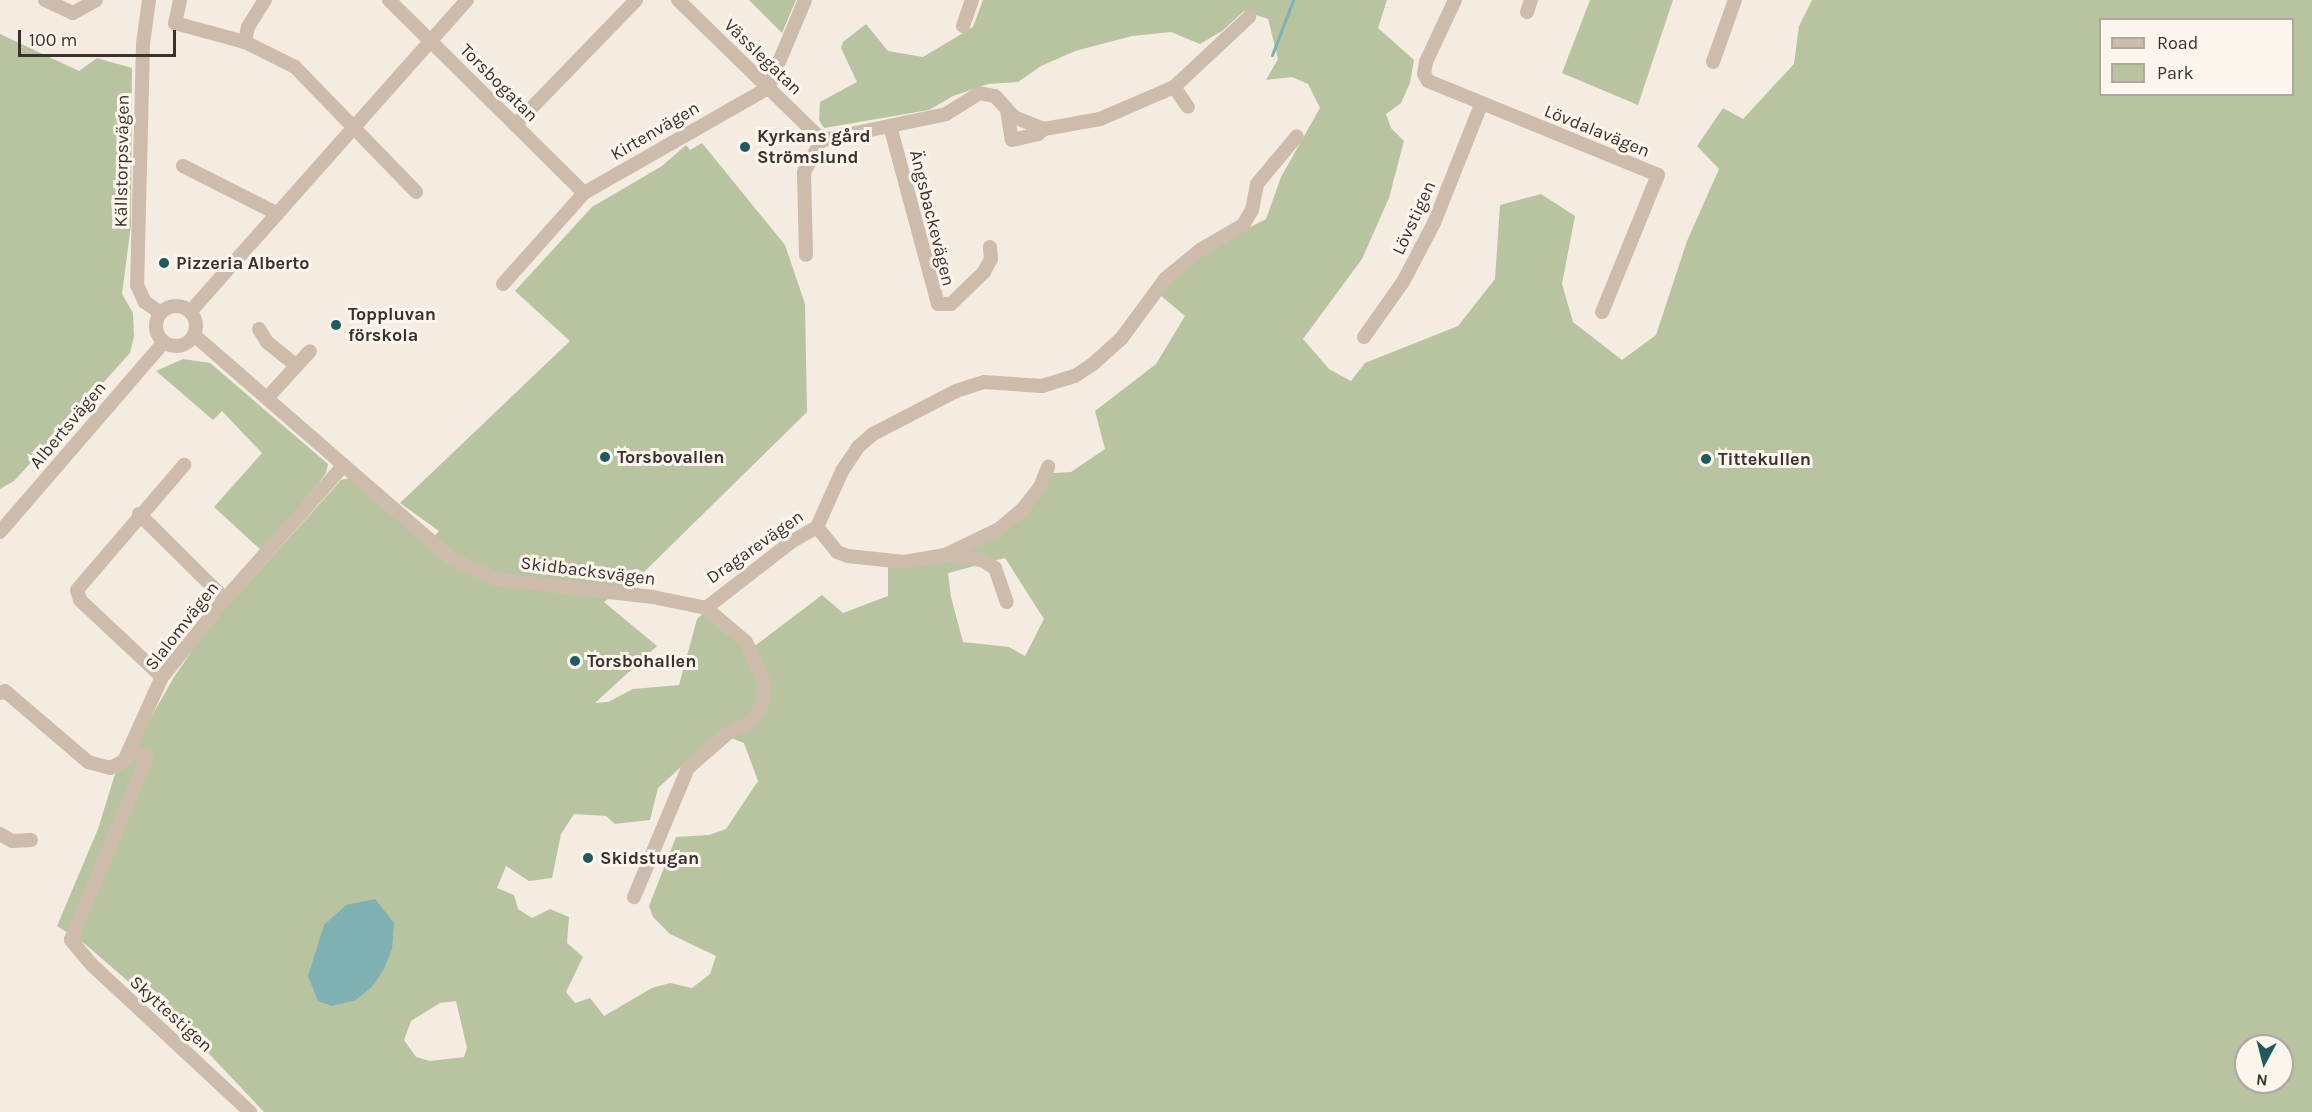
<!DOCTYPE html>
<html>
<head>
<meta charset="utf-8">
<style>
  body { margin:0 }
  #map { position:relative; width:2312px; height:1112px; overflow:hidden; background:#f4ebe1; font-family:Karla,sans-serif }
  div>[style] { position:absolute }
  .green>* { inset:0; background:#b8c4a0 }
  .water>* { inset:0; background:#7fb0b2 }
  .stream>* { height:3px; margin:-1.5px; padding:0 1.5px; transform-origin:1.5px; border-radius:1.5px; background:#7fb0b2 }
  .minor>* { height:14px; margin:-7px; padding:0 7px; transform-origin:7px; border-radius:7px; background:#cdbbac }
  .minor>.ring { margin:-7px; padding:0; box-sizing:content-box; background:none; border:14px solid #cdbbac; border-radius:50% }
  .dots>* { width:16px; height:16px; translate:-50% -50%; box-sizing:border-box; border:3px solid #fbf5ee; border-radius:50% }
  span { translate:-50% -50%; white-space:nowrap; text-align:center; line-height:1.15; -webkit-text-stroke:6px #fbf5ee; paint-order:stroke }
  .street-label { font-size:18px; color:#3b302b }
  .poi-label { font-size:18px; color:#3b302b; font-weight:700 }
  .left { translate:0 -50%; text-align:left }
  .legend { position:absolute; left:2099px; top:18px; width:195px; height:78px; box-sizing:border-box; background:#fbf5ee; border:2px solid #aea6a0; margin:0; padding:8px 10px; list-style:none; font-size:18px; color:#3b302b }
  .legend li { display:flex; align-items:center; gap:12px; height:30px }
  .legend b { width:30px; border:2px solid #aea6a0 }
  .north { position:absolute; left:2234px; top:1034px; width:60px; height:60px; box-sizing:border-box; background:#fbf5ee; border:2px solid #aea6a0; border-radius:50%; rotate:187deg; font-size:16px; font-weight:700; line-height:24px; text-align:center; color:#3b302b }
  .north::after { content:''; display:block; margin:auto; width:21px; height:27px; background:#1f5a5e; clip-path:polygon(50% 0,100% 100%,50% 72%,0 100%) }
  .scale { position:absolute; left:18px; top:30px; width:158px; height:27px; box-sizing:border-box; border:3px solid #3b302b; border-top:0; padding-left:8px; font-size:18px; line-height:21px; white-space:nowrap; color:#3b302b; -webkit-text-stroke:4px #fbf5ee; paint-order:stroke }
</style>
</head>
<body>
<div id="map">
  <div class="green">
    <div style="clip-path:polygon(749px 0,796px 0,782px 33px)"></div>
    <div style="clip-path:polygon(evenodd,983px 0,1387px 0,1378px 28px,1414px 60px,1410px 83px,1401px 103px,1386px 114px,1391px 128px,1404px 141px,1389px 198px,1362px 259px,1303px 339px,1329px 369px,1351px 381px,1365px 363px,1458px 326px,1495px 279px,1500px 205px,1541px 194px,1575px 216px,1562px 284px,1573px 322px,1622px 360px,1656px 335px,1687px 241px,1719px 169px,1697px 146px,1723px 108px,1743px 119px,1794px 64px,1799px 26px,1812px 0,2312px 0,2312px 1112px,264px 1112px,196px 1040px,85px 944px,57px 926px,98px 829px,115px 774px,131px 763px,142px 733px,174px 677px,207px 629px,341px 480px,350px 478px,426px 545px,439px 531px,400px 503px,570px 341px,515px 291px,592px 207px,662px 166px,686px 145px,690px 150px,702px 143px,785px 245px,805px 304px,807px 412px,645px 571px,604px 602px,657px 646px,595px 703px,608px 702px,633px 689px,679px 685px,697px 619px,712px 605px,756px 645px,822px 595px,843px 613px,888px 596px,888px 562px,917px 564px,1031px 507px,1053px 473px,1071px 472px,1105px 449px,1095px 411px,1156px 364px,1185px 316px,1159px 294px,1199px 253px,1266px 219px,1281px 177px,1320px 108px,1308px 84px,1292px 77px,1266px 80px,1278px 59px,1268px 19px,1244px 11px,1222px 31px,1200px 44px,1171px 32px,1132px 36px,1075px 51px,1041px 66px,1018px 82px,988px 84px,953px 96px,929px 110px,824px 128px,819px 120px,820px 102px,857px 82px,841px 48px,843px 42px,866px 24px,888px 51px,923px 57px,973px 27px,983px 0,2100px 20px,2292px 20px,2292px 94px,2100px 94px,2100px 20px,983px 0,1005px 558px,1044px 619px,1025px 656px,1009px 647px,963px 642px,951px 597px,948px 573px,1005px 558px,983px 0,718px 733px,744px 743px,758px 781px,726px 829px,709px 835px,676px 837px,649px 906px,653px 917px,670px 934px,716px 956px,710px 974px,692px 988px,670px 983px,652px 988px,604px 1016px,590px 998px,575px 1003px,566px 992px,583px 957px,567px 943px,569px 917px,550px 909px,532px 918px,518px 909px,514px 895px,497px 888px,506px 866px,529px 881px,552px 878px,561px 834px,574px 814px,606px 816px,615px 824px,650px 820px,658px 788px,718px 733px,983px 0,392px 949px,372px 987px,356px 1000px,392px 949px,983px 0,456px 1001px,467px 1048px,464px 1057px,430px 1061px,416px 1057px,404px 1040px,411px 1021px,440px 1003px,456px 1001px,983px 0,2246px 1046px,2282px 1046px,2282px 1082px,2246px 1082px,2246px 1046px)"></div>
    <div style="clip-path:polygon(1590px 0,1673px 0,1638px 105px,1562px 73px)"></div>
    <div style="clip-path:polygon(0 34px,79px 71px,97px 58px,132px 68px,131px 225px,122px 294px,133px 313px,134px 336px,130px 353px,14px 481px,0 489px)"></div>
    <div style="clip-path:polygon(183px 359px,210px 363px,328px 464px,326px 473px,309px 496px,261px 550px,214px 507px,262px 453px,222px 411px,213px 420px,156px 371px)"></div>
  </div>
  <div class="water">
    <div style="clip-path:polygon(375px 899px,394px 923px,392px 949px,384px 969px,372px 987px,356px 1000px,332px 1006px,318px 1001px,308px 976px,324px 925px,346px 905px)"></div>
  </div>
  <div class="stream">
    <div style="left:1272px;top:55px;width:59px;rotate:-69.1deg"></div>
  </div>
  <div class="minor">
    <div style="left:45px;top:0;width:31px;rotate:25deg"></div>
    <div style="left:73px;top:13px;width:26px;rotate:-29deg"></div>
    <div style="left:149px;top:0;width:44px;rotate:97.8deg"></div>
    <div style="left:143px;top:44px;width:241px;rotate:91.4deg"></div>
    <div style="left:137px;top:285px;width:19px;rotate:65deg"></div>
    <div style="left:145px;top:302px;width:19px;rotate:35deg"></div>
    <div style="left:180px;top:0;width:24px;rotate:102deg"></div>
    <div style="left:175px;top:23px;width:73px;rotate:15.2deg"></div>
    <div style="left:245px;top:42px;width:56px;rotate:26.6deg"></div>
    <div style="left:295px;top:67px;width:174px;rotate:45.9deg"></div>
    <div style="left:389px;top:0;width:274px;rotate:44.7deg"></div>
    <div style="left:678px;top:0;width:201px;rotate:44.2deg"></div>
    <div style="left:1455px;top:0;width:68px;rotate:115.1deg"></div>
    <div style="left:1426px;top:62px;width:12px;rotate:99deg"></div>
    <div style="left:1424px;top:74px;width:8px;rotate:60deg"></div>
    <div style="left:1428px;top:81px;width:248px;rotate:22.2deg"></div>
    <div style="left:1658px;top:175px;width:148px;rotate:112.2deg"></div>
    <div style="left:1527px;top:12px;width:13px;rotate:-72deg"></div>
    <div style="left:963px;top:26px;width:28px;rotate:-71deg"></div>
    <div style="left:245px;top:42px;width:15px;rotate:-79deg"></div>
    <div style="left:248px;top:27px;width:32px;rotate:-58deg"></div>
    <div style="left:1713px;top:62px;width:66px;rotate:-70.5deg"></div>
    <div style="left:1174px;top:87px;width:24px;rotate:55deg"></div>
    <div style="left:1007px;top:110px;width:30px;rotate:81deg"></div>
    <div style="left:1012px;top:140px;width:27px;rotate:-13deg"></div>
    <div style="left:1038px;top:134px;width:8px;rotate:-40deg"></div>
    <div style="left:515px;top:125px;width:174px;rotate:-45.9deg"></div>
    <div style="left:890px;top:126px;width:184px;rotate:74.9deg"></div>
    <div style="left:938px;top:304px;width:13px"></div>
    <div style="left:951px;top:304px;width:46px;rotate:-44.1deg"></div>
    <div style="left:984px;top:272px;width:15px;rotate:-62deg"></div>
    <div style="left:991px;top:259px;width:12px;rotate:-95deg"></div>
    <div style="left:183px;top:166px;width:106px;rotate:26.8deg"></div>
    <div style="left:806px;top:255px;width:83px;rotate:-91.4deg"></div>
    <div style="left:804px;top:172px;width:37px;rotate:-61deg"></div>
    <div style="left:822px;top:140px;width:127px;rotate:-11.8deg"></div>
    <div style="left:946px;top:114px;width:39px;rotate:-32deg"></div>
    <div style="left:979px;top:93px;width:16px;rotate:11deg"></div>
    <div style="left:995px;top:96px;width:28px;rotate:48deg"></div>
    <div style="left:1014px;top:117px;width:32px;rotate:22deg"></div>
    <div style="left:1044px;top:129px;width:57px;rotate:-10.1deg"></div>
    <div style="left:1100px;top:119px;width:81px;rotate:-23.4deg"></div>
    <div style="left:1174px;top:87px;width:103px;rotate:-43deg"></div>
    <div style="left:503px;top:284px;width:122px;rotate:-48.3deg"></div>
    <div style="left:584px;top:193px;width:212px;rotate:-29.7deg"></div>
    <div style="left:768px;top:88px;width:95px;rotate:-67.2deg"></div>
    <div class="ring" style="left:156px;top:306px;width:26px;height:26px"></div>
    <div style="left:190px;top:312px;width:417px;rotate:-48.4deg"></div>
    <div style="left:259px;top:329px;width:15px;rotate:58deg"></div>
    <div style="left:267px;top:342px;width:38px;rotate:39deg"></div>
    <div style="left:194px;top:335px;width:342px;rotate:41deg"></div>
    <div style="left:452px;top:559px;width:47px;rotate:24.9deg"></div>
    <div style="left:495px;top:579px;width:159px;rotate:6.5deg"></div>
    <div style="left:653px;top:597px;width:54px;rotate:11.7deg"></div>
    <div style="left:706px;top:608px;width:52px;rotate:40.4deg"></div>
    <div style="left:746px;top:642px;width:44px;rotate:65.8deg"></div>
    <div style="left:764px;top:682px;width:20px;rotate:93deg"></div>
    <div style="left:763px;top:702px;width:22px;rotate:120deg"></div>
    <div style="left:752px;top:721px;width:27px;rotate:153deg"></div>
    <div style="left:728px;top:733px;width:53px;rotate:138.8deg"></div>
    <div style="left:688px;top:768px;width:140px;rotate:112.7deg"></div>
    <div style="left:1364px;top:337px;width:67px;rotate:-54.7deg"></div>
    <div style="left:1403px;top:282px;width:67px;rotate:-62.3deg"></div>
    <div style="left:1434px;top:223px;width:127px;rotate:-68.3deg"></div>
    <div style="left:268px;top:397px;width:62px;rotate:-47.6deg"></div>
    <div style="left:139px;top:514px;width:121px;rotate:44.7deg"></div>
    <div style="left:817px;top:527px;width:32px;rotate:51deg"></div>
    <div style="left:837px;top:552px;width:12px;rotate:20deg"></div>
    <div style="left:848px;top:556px;width:56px;rotate:6.1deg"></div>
    <div style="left:904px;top:562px;width:42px;rotate:-9.7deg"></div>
    <div style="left:945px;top:555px;width:60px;rotate:-25.7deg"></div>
    <div style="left:999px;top:529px;width:30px;rotate:-40deg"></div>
    <div style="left:1022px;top:510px;width:29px;rotate:-52deg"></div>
    <div style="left:1040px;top:487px;width:22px;rotate:-68deg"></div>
    <div style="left:0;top:532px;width:251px;rotate:-49.2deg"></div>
    <div style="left:950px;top:555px;width:32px;rotate:9deg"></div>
    <div style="left:982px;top:560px;width:15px;rotate:32deg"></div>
    <div style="left:995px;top:568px;width:36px;rotate:71deg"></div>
    <div style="left:706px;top:608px;width:108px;rotate:-37.8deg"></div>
    <div style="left:791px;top:542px;width:30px;rotate:-30deg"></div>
    <div style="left:817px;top:527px;width:61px;rotate:-65.9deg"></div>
    <div style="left:842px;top:471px;width:29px;rotate:-56deg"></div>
    <div style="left:858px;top:447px;width:20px;rotate:-41deg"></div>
    <div style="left:873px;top:434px;width:93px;rotate:-27.4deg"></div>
    <div style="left:956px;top:391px;width:29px;rotate:-18deg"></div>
    <div style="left:984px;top:382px;width:58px;rotate:3.9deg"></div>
    <div style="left:1042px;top:386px;width:34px;rotate:-17deg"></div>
    <div style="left:1075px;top:376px;width:22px;rotate:-34deg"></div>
    <div style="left:1093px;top:364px;width:38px;rotate:-42deg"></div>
    <div style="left:1121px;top:339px;width:74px;rotate:-53.7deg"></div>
    <div style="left:1165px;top:279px;width:45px;rotate:-39.6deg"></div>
    <div style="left:1200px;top:250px;width:50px;rotate:-30.2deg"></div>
    <div style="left:1243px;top:225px;width:17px;rotate:-59deg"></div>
    <div style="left:1252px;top:210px;width:26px;rotate:-79deg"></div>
    <div style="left:1257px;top:184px;width:62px;rotate:-50.2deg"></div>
    <div style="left:162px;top:677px;width:112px;rotate:-136.8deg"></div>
    <div style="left:80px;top:600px;width:10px;rotate:-107deg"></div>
    <div style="left:77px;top:590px;width:165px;rotate:-49.4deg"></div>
    <div style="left:0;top:693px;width:5px;rotate:-22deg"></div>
    <div style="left:5px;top:691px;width:109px;rotate:40.5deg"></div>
    <div style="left:88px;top:762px;width:23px;rotate:15deg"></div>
    <div style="left:110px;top:768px;width:16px;rotate:-27deg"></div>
    <div style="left:124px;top:761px;width:92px;rotate:-65.7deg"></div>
    <div style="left:162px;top:677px;width:100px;rotate:-51.1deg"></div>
    <div style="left:225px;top:599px;width:178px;rotate:-48.4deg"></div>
    <div style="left:131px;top:750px;width:17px;rotate:24deg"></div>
    <div style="left:147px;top:757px;width:198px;rotate:112.6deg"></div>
    <div style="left:71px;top:940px;width:33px;rotate:50deg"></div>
    <div style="left:92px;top:965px;width:216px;rotate:42.9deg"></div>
    <div style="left:0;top:834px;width:14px;rotate:30deg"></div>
    <div style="left:12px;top:841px;width:19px;rotate:-3deg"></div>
  </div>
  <div class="dots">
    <div style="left:745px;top:147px;background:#1f5a5e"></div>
    <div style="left:164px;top:263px;background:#1f5a5e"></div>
    <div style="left:336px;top:325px;background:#1f5a5e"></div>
    <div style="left:605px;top:457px;background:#1f5a5e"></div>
    <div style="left:1706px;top:459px;background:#1f5a5e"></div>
    <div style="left:575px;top:661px;background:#1f5a5e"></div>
    <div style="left:588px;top:858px;background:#1f5a5e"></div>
  </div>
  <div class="street-label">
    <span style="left:763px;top:57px;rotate:44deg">Vässlegatan</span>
    <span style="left:499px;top:83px;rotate:45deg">Torsbogatan</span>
    <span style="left:655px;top:131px;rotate:-30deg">Kirtenvägen</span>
    <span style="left:1597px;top:131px;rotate:22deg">Lövdalavägen</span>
    <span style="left:122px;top:161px;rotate:-89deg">Källstorpsvägen</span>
    <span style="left:932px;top:218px;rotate:76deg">Ängsbackevägen</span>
    <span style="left:1414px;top:218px;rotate:-65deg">Lövstigen</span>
    <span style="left:68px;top:425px;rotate:-50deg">Albertsvägen</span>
    <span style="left:755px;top:547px;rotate:-35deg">Dragarevägen</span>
    <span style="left:588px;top:571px;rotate:7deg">Skidbacksvägen</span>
    <span style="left:182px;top:626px;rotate:-52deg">Slalomvägen</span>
    <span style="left:171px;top:1014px;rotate:42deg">Skyttestigen</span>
  </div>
  <div class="poi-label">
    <span class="left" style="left:757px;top:147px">Kyrkans gård<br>Strömslund</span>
    <span class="left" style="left:176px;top:263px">Pizzeria Alberto</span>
    <span class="left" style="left:348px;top:325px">Toppluvan<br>förskola</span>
    <span class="left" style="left:617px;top:457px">Torsbovallen</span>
    <span class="left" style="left:1718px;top:459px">Tittekullen</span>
    <span class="left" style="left:587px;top:661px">Torsbohallen</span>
    <span class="left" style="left:600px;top:858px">Skidstugan</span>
  </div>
  <ul class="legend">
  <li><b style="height:8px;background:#cdbbac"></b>Road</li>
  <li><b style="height:16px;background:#b8c4a0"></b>Park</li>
  </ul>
  <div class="north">N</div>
  <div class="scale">100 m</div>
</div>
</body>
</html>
